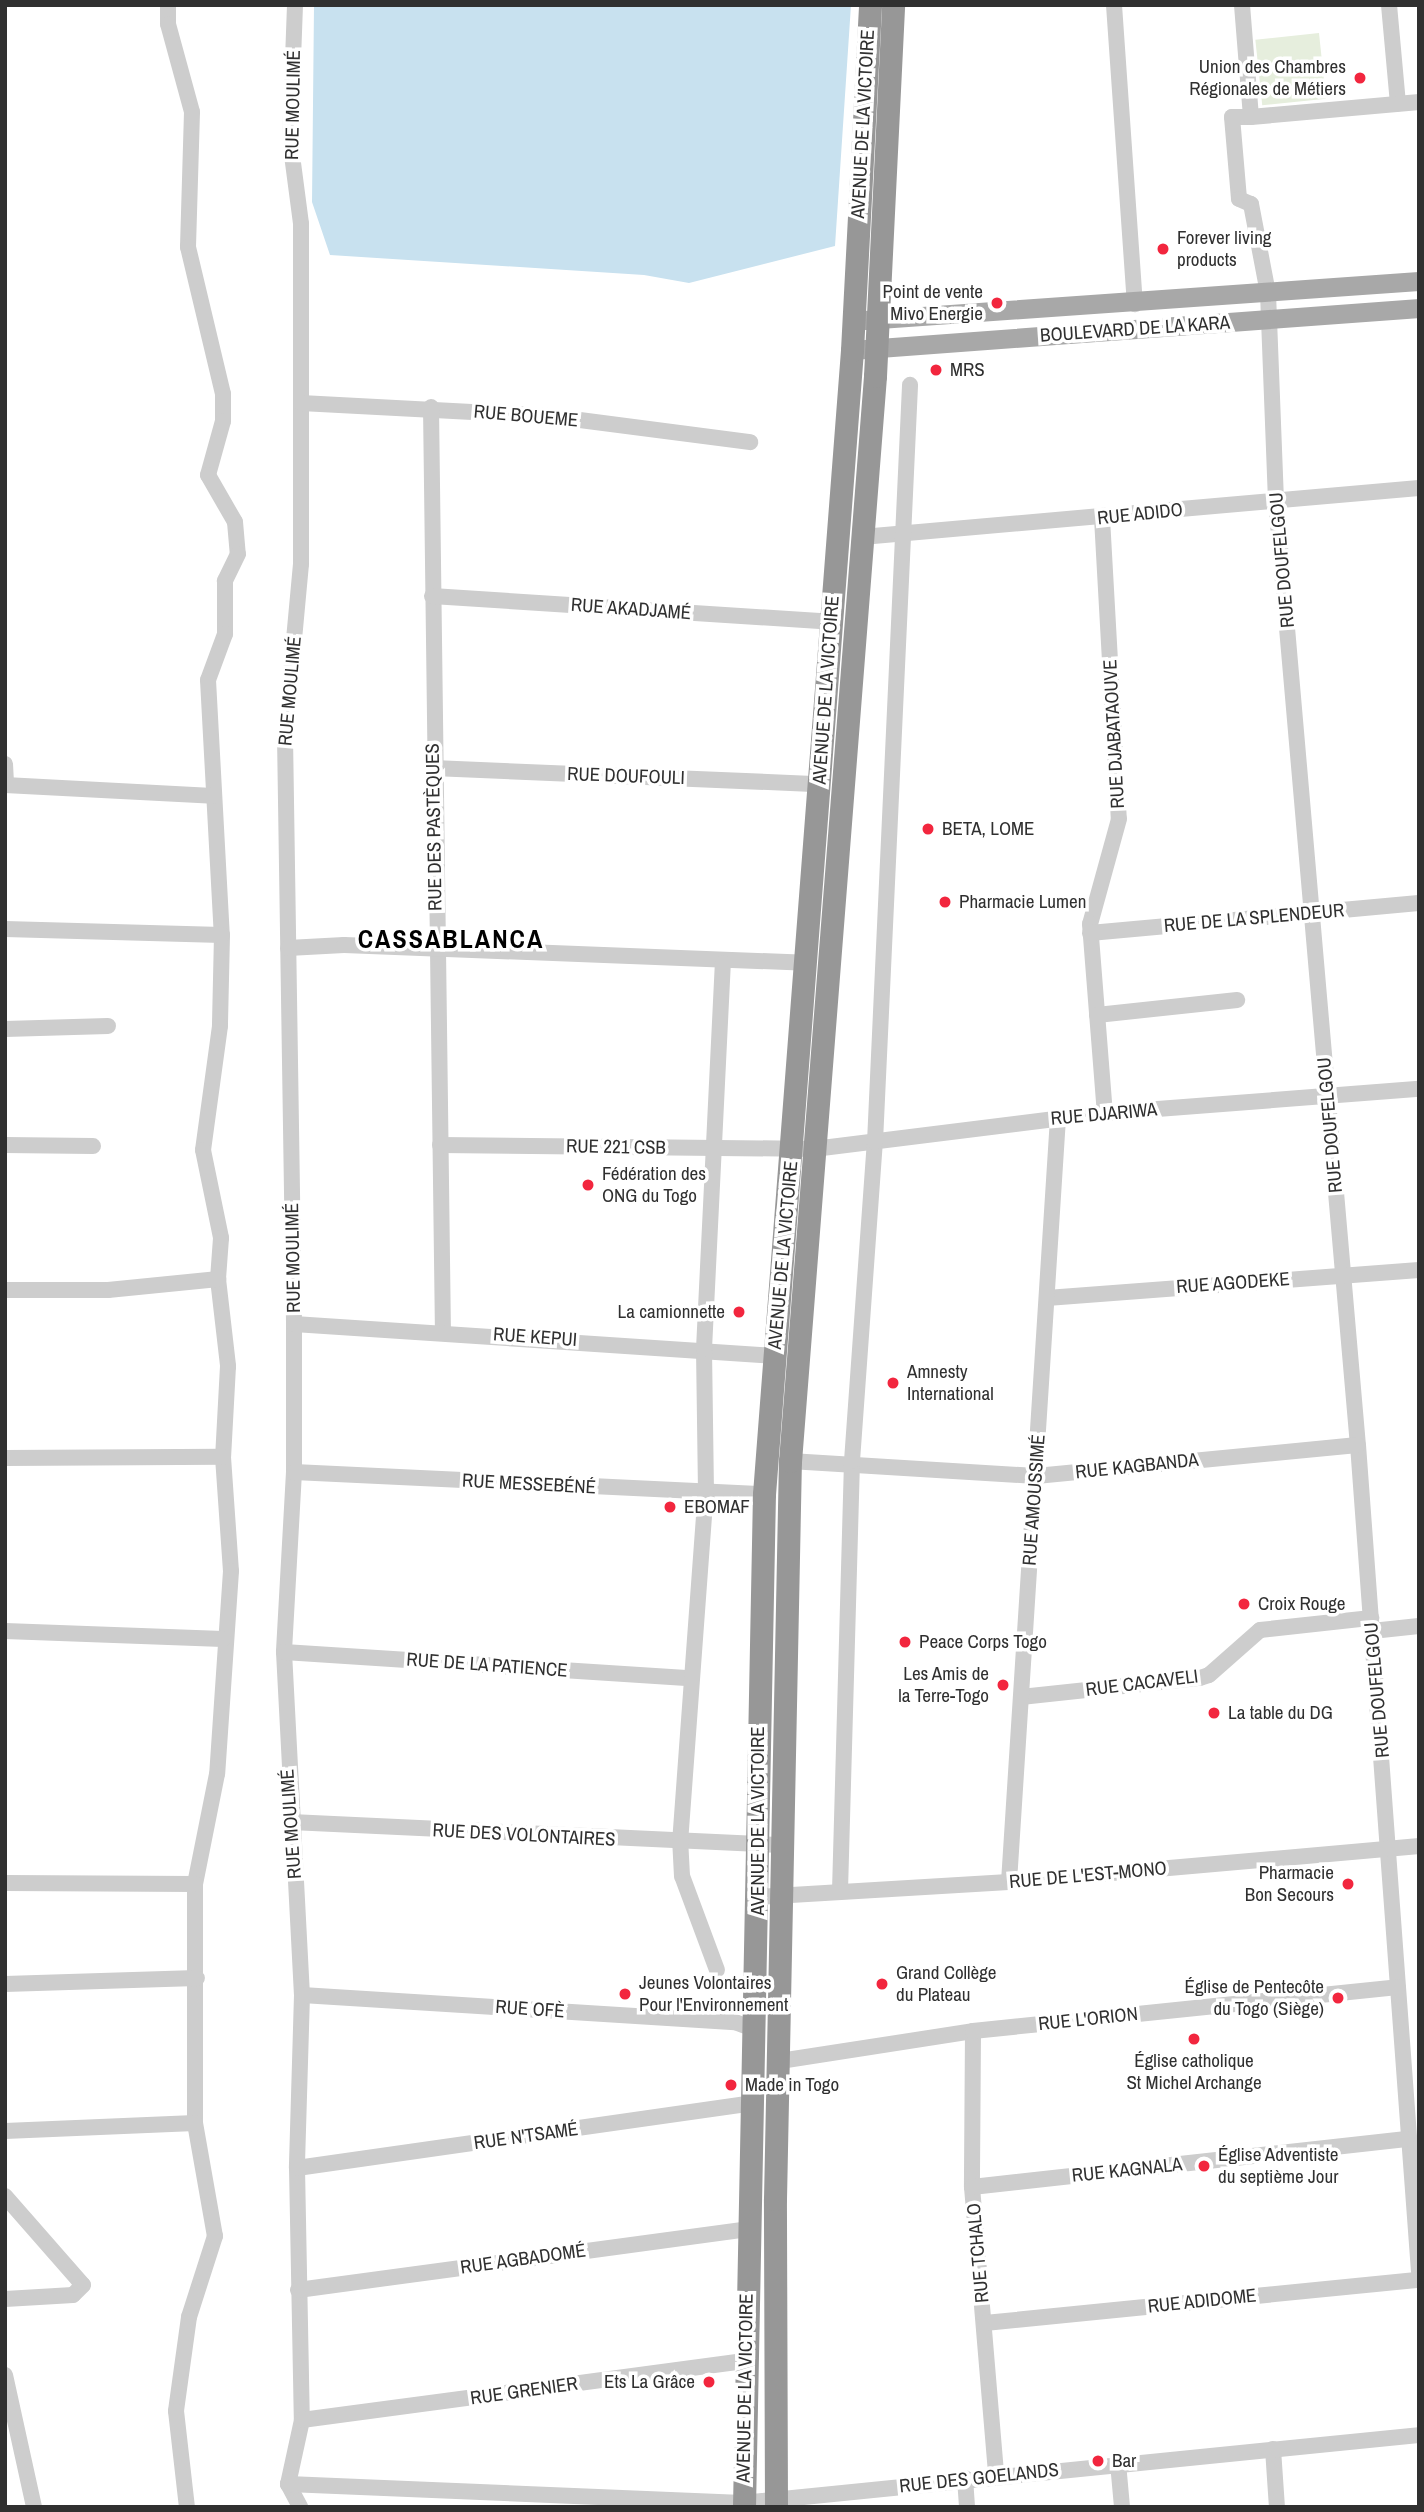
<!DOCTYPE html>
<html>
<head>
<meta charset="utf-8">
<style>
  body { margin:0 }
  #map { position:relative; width:1424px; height:2512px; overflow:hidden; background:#fff; font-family:"Archivo Narrow",sans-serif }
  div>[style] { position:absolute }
  .green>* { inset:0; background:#e6eedd; transform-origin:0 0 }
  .water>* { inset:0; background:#c8e1ef }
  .minor>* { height:16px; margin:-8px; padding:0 8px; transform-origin:8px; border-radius:8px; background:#cdcdcd }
  .major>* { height:19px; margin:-9.5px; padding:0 9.5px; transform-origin:9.5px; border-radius:9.5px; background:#a8a8a8 }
  .highway>* { height:23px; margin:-11.5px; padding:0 11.5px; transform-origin:11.5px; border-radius:11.5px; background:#979797 }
  .dots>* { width:19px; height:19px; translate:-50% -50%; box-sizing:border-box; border:4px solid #fff; border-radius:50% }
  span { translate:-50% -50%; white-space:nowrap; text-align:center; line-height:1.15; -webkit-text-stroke:7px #fff; paint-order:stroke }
  .poi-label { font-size:19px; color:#303030 }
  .right { translate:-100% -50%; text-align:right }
  .left { translate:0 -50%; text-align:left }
  .street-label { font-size:19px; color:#303030 }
  .district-label { font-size:26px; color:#000; font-weight:700; letter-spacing:2px }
  .frame { position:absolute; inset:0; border:7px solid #303030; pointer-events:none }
</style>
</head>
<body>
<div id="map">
  <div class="green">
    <div style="left:1319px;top:33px;width:66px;height:64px;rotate:84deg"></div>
  </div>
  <div class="water">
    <div style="clip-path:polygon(314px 5px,851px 5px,835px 246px,689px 283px,644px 275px,330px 255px,312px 202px)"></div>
  </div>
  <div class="minor">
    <div style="left:168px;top:5px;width:19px;rotate:90deg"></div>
    <div style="left:168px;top:24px;width:91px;rotate:74.7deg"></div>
    <div style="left:192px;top:112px;width:135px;rotate:91.7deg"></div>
    <div style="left:188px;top:247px;width:151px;rotate:76.6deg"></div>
    <div style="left:223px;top:394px;width:27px;rotate:90deg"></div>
    <div style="left:223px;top:421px;width:56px;rotate:105.5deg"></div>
    <div style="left:208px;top:475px;width:54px;rotate:60.1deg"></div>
    <div style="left:235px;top:522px;width:32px;rotate:85deg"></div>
    <div style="left:238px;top:554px;width:30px;rotate:116deg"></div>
    <div style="left:225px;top:581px;width:53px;rotate:90deg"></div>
    <div style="left:225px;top:634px;width:49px;rotate:110.3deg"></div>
    <div style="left:208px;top:680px;width:255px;rotate:86.9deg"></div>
    <div style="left:222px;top:935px;width:91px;rotate:91.3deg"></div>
    <div style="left:220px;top:1026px;width:125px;rotate:97.8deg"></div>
    <div style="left:203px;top:1150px;width:90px;rotate:78.4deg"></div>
    <div style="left:221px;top:1238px;width:41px;rotate:94.2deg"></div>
    <div style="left:218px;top:1279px;width:88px;rotate:83.4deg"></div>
    <div style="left:228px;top:1366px;width:91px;rotate:93.1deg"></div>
    <div style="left:223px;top:1457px;width:114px;rotate:86deg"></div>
    <div style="left:231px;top:1571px;width:203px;rotate:93.9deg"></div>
    <div style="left:217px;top:1774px;width:112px;rotate:101.3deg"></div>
    <div style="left:195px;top:1884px;width:239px;rotate:90deg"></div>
    <div style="left:195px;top:2123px;width:115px;rotate:80deg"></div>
    <div style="left:215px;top:2236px;width:85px;rotate:107.8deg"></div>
    <div style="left:189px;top:2317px;width:95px;rotate:97.9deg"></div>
    <div style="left:176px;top:2411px;width:97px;rotate:83.5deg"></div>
    <div style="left:295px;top:5px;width:135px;rotate:92.1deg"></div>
    <div style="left:290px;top:140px;width:85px;rotate:82.5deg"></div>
    <div style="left:301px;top:224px;width:340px;rotate:90deg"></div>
    <div style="left:301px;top:564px;width:173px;rotate:95.3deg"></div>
    <div style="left:285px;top:736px;width:588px;rotate:89.12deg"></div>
    <div style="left:294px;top:1324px;width:148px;rotate:90deg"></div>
    <div style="left:294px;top:1472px;width:180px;rotate:93.2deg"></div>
    <div style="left:284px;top:1652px;width:343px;rotate:87deg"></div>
    <div style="left:302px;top:1995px;width:173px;rotate:91.7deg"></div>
    <div style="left:297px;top:2168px;width:252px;rotate:88.9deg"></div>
    <div style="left:302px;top:2420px;width:66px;rotate:102.3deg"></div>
    <div style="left:288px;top:2484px;width:26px;rotate:62deg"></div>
    <div style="left:1114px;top:5px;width:300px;rotate:86deg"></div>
    <div style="left:1242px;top:5px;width:112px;rotate:85.4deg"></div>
    <div style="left:1251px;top:117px;width:19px;rotate:180deg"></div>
    <div style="left:1232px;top:117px;width:82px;rotate:85.1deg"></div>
    <div style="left:1239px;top:199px;width:13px;rotate:23deg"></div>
    <div style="left:1251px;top:204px;width:91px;rotate:79.2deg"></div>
    <div style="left:1268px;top:293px;width:208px;rotate:87.8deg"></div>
    <div style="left:1276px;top:501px;width:948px;rotate:85.04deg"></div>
    <div style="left:1358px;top:1445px;width:829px;rotate:85.78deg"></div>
    <div style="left:1389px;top:5px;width:99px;rotate:84.8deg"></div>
    <div style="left:1251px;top:117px;width:169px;rotate:-5.1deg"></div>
    <div style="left:301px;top:403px;width:248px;rotate:3deg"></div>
    <div style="left:549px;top:416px;width:203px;rotate:7.4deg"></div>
    <div style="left:431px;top:407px;width:923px;rotate:89.26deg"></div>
    <div style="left:1102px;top:518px;width:301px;rotate:86.8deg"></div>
    <div style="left:1119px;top:819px;width:109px;rotate:105.4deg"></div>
    <div style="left:1090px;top:924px;width:190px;rotate:85.5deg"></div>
    <div style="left:862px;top:537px;width:559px;rotate:-5.03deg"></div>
    <div style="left:432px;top:596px;width:400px;rotate:3.7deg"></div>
    <div style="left:5px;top:764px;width:21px;rotate:87deg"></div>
    <div style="left:433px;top:768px;width:386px;rotate:2.4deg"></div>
    <div style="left:5px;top:785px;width:208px;rotate:3deg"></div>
    <div style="left:5px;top:929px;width:217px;rotate:1.6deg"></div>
    <div style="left:1090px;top:933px;width:330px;rotate:-5.2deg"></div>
    <div style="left:288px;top:948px;width:56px;rotate:-3.1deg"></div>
    <div style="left:344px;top:945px;width:462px;rotate:2.2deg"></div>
    <div style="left:1097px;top:1015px;width:141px;rotate:-6.1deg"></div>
    <div style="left:5px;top:1029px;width:103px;rotate:-1.7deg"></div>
    <div style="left:5px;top:1145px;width:88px;rotate:0.7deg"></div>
    <div style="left:440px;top:1145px;width:374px;rotate:0.6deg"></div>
    <div style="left:814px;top:1149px;width:293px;rotate:-7.1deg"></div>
    <div style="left:1105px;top:1113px;width:315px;rotate:-4.4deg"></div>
    <div style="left:5px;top:1290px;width:103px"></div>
    <div style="left:108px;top:1290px;width:111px;rotate:-5.7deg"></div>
    <div style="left:1047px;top:1298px;width:373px;rotate:-4.3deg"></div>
    <div style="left:294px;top:1324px;width:482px;rotate:3.8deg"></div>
    <div style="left:5px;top:1458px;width:218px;rotate:-0.3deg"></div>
    <div style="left:790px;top:1461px;width:246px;rotate:3.5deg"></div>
    <div style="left:1036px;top:1476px;width:323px;rotate:-5.5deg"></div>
    <div style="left:294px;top:1472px;width:471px;rotate:2.7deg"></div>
    <div style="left:5px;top:1631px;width:218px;rotate:2.1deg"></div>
    <div style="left:1372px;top:1631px;width:47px;rotate:-6.1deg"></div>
    <div style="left:284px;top:1652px;width:407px;rotate:3.7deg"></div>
    <div style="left:1021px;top:1697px;width:180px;rotate:-6.1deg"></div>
    <div style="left:1200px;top:1678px;width:9px;rotate:-18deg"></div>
    <div style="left:1209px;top:1675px;width:68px;rotate:-41.4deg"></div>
    <div style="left:1260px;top:1630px;width:112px;rotate:-6.2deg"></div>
    <div style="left:291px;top:1822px;width:491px;rotate:2.7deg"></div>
    <div style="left:1009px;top:1882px;width:766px;rotate:-86.33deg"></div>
    <div style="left:5px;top:1883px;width:190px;rotate:0.3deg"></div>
    <div style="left:840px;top:1891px;width:430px;rotate:-88.4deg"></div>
    <div style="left:852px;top:1461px;width:320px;rotate:-85.9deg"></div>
    <div style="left:875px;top:1142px;width:758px;rotate:-87.35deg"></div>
    <div style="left:757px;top:1897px;width:252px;rotate:-3.4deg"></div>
    <div style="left:1009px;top:1882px;width:412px;rotate:-5deg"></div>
    <div style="left:717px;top:1970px;width:100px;rotate:-110.4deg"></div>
    <div style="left:682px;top:1876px;width:33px;rotate:-93deg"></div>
    <div style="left:680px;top:1843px;width:352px;rotate:-85.8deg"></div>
    <div style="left:706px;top:1492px;width:143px;rotate:-90.8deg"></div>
    <div style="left:704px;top:1349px;width:386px;rotate:-87.2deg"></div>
    <div style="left:5px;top:1984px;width:192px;rotate:-1.8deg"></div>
    <div style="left:302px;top:1995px;width:434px;rotate:3.6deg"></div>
    <div style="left:735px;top:2022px;width:22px;rotate:21deg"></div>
    <div style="left:973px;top:2031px;width:156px;rotate:90.4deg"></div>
    <div style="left:972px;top:2187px;width:289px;rotate:85.2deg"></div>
    <div style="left:780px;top:2061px;width:195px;rotate:-8.8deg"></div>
    <div style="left:973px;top:2031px;width:427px;rotate:-5.9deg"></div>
    <div style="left:5px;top:2131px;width:190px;rotate:-2.4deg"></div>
    <div style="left:297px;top:2168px;width:463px;rotate:-8.1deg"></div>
    <div style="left:972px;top:2187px;width:437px;rotate:-6.3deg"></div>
    <div style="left:5px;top:2196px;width:118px;rotate:48.8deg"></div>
    <div style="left:83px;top:2285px;width:14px;rotate:135deg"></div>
    <div style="left:73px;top:2295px;width:68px;rotate:176.6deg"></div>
    <div style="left:298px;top:2290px;width:454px;rotate:-7.7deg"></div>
    <div style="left:985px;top:2323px;width:436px;rotate:-5.7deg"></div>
    <div style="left:5px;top:2375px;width:135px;rotate:77.6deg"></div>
    <div style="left:302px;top:2420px;width:448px;rotate:-7.6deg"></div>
    <div style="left:1273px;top:2449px;width:58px;rotate:86.1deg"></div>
    <div style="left:1118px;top:2463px;width:44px;rotate:84.8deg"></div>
    <div style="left:965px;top:2478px;width:29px;rotate:86deg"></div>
    <div style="left:288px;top:2484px;width:455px;rotate:2.4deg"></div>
    <div style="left:743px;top:2503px;width:679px;rotate:-5.74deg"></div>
  </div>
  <div class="major">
    <div style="left:865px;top:320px;width:555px;rotate:-4.03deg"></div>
    <div style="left:852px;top:350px;width:569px;rotate:-4.24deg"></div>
  </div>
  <div class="highway">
    <div style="left:744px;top:2507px;width:1013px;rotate:-88.87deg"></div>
    <div style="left:764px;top:1494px;width:1147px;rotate:-85.6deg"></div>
    <div style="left:852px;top:350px;width:345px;rotate:-87deg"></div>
    <div style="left:776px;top:2507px;width:308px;rotate:-90.2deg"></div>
    <div style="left:775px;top:2199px;width:738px;rotate:-88.84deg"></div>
    <div style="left:790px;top:1461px;width:1088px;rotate:-85.52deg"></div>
    <div style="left:875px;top:376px;width:371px;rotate:-87.2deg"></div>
  </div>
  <div class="dots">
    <div style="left:1360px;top:78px;background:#f2263e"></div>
    <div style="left:1163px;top:249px;background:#f2263e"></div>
    <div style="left:997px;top:303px;background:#f2263e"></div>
    <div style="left:936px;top:370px;background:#f2263e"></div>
    <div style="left:928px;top:829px;background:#f2263e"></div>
    <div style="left:945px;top:902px;background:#f2263e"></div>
    <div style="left:588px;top:1185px;background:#f2263e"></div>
    <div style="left:739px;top:1312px;background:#f2263e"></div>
    <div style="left:893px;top:1383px;background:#f2263e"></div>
    <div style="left:670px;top:1507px;background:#f2263e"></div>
    <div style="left:1244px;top:1604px;background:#f2263e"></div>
    <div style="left:905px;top:1642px;background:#f2263e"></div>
    <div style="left:1003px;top:1685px;background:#f2263e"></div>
    <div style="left:1214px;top:1713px;background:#f2263e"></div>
    <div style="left:1348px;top:1884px;background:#f2263e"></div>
    <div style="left:882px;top:1984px;background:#f2263e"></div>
    <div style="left:625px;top:1994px;background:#f2263e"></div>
    <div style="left:1338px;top:1998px;background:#f2263e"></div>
    <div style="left:1194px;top:2039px;background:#f2263e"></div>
    <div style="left:731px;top:2085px;background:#f2263e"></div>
    <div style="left:1204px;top:2166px;background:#f2263e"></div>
    <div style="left:709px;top:2382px;background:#f2263e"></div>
    <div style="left:1098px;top:2461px;background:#f2263e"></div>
  </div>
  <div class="poi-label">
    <span class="right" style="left:1346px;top:78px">Union des Chambres<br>Régionales de Métiers</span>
    <span class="left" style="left:1177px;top:249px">Forever living<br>products</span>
    <span class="right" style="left:983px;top:303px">Point de vente<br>Mivo Energie</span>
    <span class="left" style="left:950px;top:370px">MRS</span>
    <span class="left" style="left:942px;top:829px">BETA, LOME</span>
    <span class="left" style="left:959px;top:902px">Pharmacie Lumen</span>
    <span class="left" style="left:602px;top:1185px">Fédération des<br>ONG du Togo</span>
    <span class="right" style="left:725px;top:1312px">La camionnette</span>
    <span class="left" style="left:907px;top:1383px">Amnesty<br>International</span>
    <span class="left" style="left:684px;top:1507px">EBOMAF</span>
    <span class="left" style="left:1258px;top:1604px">Croix Rouge</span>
    <span class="left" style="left:919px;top:1642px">Peace Corps Togo</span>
    <span class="right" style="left:989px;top:1685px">Les Amis de<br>la Terre-Togo</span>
    <span class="left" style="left:1228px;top:1713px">La table du DG</span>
    <span class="right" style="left:1334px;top:1884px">Pharmacie<br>Bon Secours</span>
    <span class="left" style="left:896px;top:1984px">Grand Collège<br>du Plateau</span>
    <span class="left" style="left:639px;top:1994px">Jeunes Volontaires<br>Pour l'Environnement</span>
    <span class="right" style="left:1324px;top:1998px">Église de Pentecôte<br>du Togo (Siège)</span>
    <span style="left:1194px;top:2072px">Église catholique<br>St Michel Archange</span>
    <span class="left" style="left:745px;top:2085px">Made in Togo</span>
    <span class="left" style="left:1218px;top:2166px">Église Adventiste<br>du septième Jour</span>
    <span class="right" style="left:695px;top:2382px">Ets La Grâce</span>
    <span class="left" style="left:1112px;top:2461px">Bar</span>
  </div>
  <div class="street-label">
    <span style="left:293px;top:105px;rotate:-89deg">RUE MOULIMÉ</span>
    <span style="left:863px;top:124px;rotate:-87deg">AVENUE DE LA VICTOIRE</span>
    <span style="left:1135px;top:329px;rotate:-4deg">BOULEVARD DE LA KARA</span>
    <span style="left:526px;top:416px;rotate:5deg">RUE BOUEME</span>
    <span style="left:1140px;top:514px;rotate:-6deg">RUE ADIDO</span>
    <span style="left:1282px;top:560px;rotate:-95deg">RUE DOUFELGOU</span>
    <span style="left:631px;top:609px;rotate:4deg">RUE AKADJAMÉ</span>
    <span style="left:826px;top:690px;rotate:-86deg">AVENUE DE LA VICTOIRE</span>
    <span style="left:290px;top:691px;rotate:-85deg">RUE MOULIMÉ</span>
    <span style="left:1114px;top:734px;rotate:-93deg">RUE DJABATAOUVE</span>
    <span style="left:626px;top:776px;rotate:2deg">RUE DOUFOULI</span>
    <span style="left:434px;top:827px;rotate:-91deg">RUE DES PASTÈQUES</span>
    <span style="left:1254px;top:918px;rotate:-5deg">RUE DE LA SPLENDEUR</span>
    <span style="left:1104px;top:1114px;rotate:-5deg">RUE DJARIWA</span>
    <span style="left:1330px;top:1125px;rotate:-95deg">RUE DOUFELGOU</span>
    <span style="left:616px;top:1147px;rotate:1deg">RUE 221 CSB</span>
    <span style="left:783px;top:1255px;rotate:-85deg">AVENUE DE LA VICTOIRE</span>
    <span style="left:293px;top:1258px;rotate:-91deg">RUE MOULIMÉ</span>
    <span style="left:1233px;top:1283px;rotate:-4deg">RUE AGODEKE</span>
    <span style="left:535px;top:1337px;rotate:4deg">RUE KEPUI</span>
    <span style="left:1137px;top:1466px;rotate:-6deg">RUE KAGBANDA</span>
    <span style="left:529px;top:1484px;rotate:3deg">RUE MESSEBÉNÉ</span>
    <span style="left:1034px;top:1500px;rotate:-86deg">RUE AMOUSSIMÉ</span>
    <span style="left:487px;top:1665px;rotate:4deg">RUE DE LA PATIENCE</span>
    <span style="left:1142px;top:1683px;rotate:-7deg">RUE CACAVELI</span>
    <span style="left:1377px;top:1690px;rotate:-95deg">RUE DOUFELGOU</span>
    <span style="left:758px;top:1821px;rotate:-90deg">AVENUE DE LA VICTOIRE</span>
    <span style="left:291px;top:1824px;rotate:-94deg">RUE MOULIMÉ</span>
    <span style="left:524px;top:1835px;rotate:3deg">RUE DES VOLONTAIRES</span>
    <span style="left:1088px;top:1875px;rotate:-5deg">RUE DE L'EST-MONO</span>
    <span style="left:530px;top:2009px;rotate:4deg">RUE OFÈ</span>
    <span style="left:1088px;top:2019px;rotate:-6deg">RUE L'ORION</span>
    <span style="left:526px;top:2136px;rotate:-8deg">RUE N'TSAMÉ</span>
    <span style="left:1127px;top:2170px;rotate:-6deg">RUE KAGNALA</span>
    <span style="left:978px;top:2253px;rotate:-95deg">RUE TCHALO</span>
    <span style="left:523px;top:2259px;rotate:-8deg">RUE AGBADOMÉ</span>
    <span style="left:1202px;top:2301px;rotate:-6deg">RUE ADIDOME</span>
    <span style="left:745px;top:2388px;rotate:-89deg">AVENUE DE LA VICTOIRE</span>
    <span style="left:524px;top:2391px;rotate:-8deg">RUE GRENIER</span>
    <span style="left:979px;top:2478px;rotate:-6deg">RUE DES GOELANDS</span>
  </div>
  <div class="district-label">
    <span style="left:451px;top:939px">CASSABLANCA</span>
  </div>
  <div class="frame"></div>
</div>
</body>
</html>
